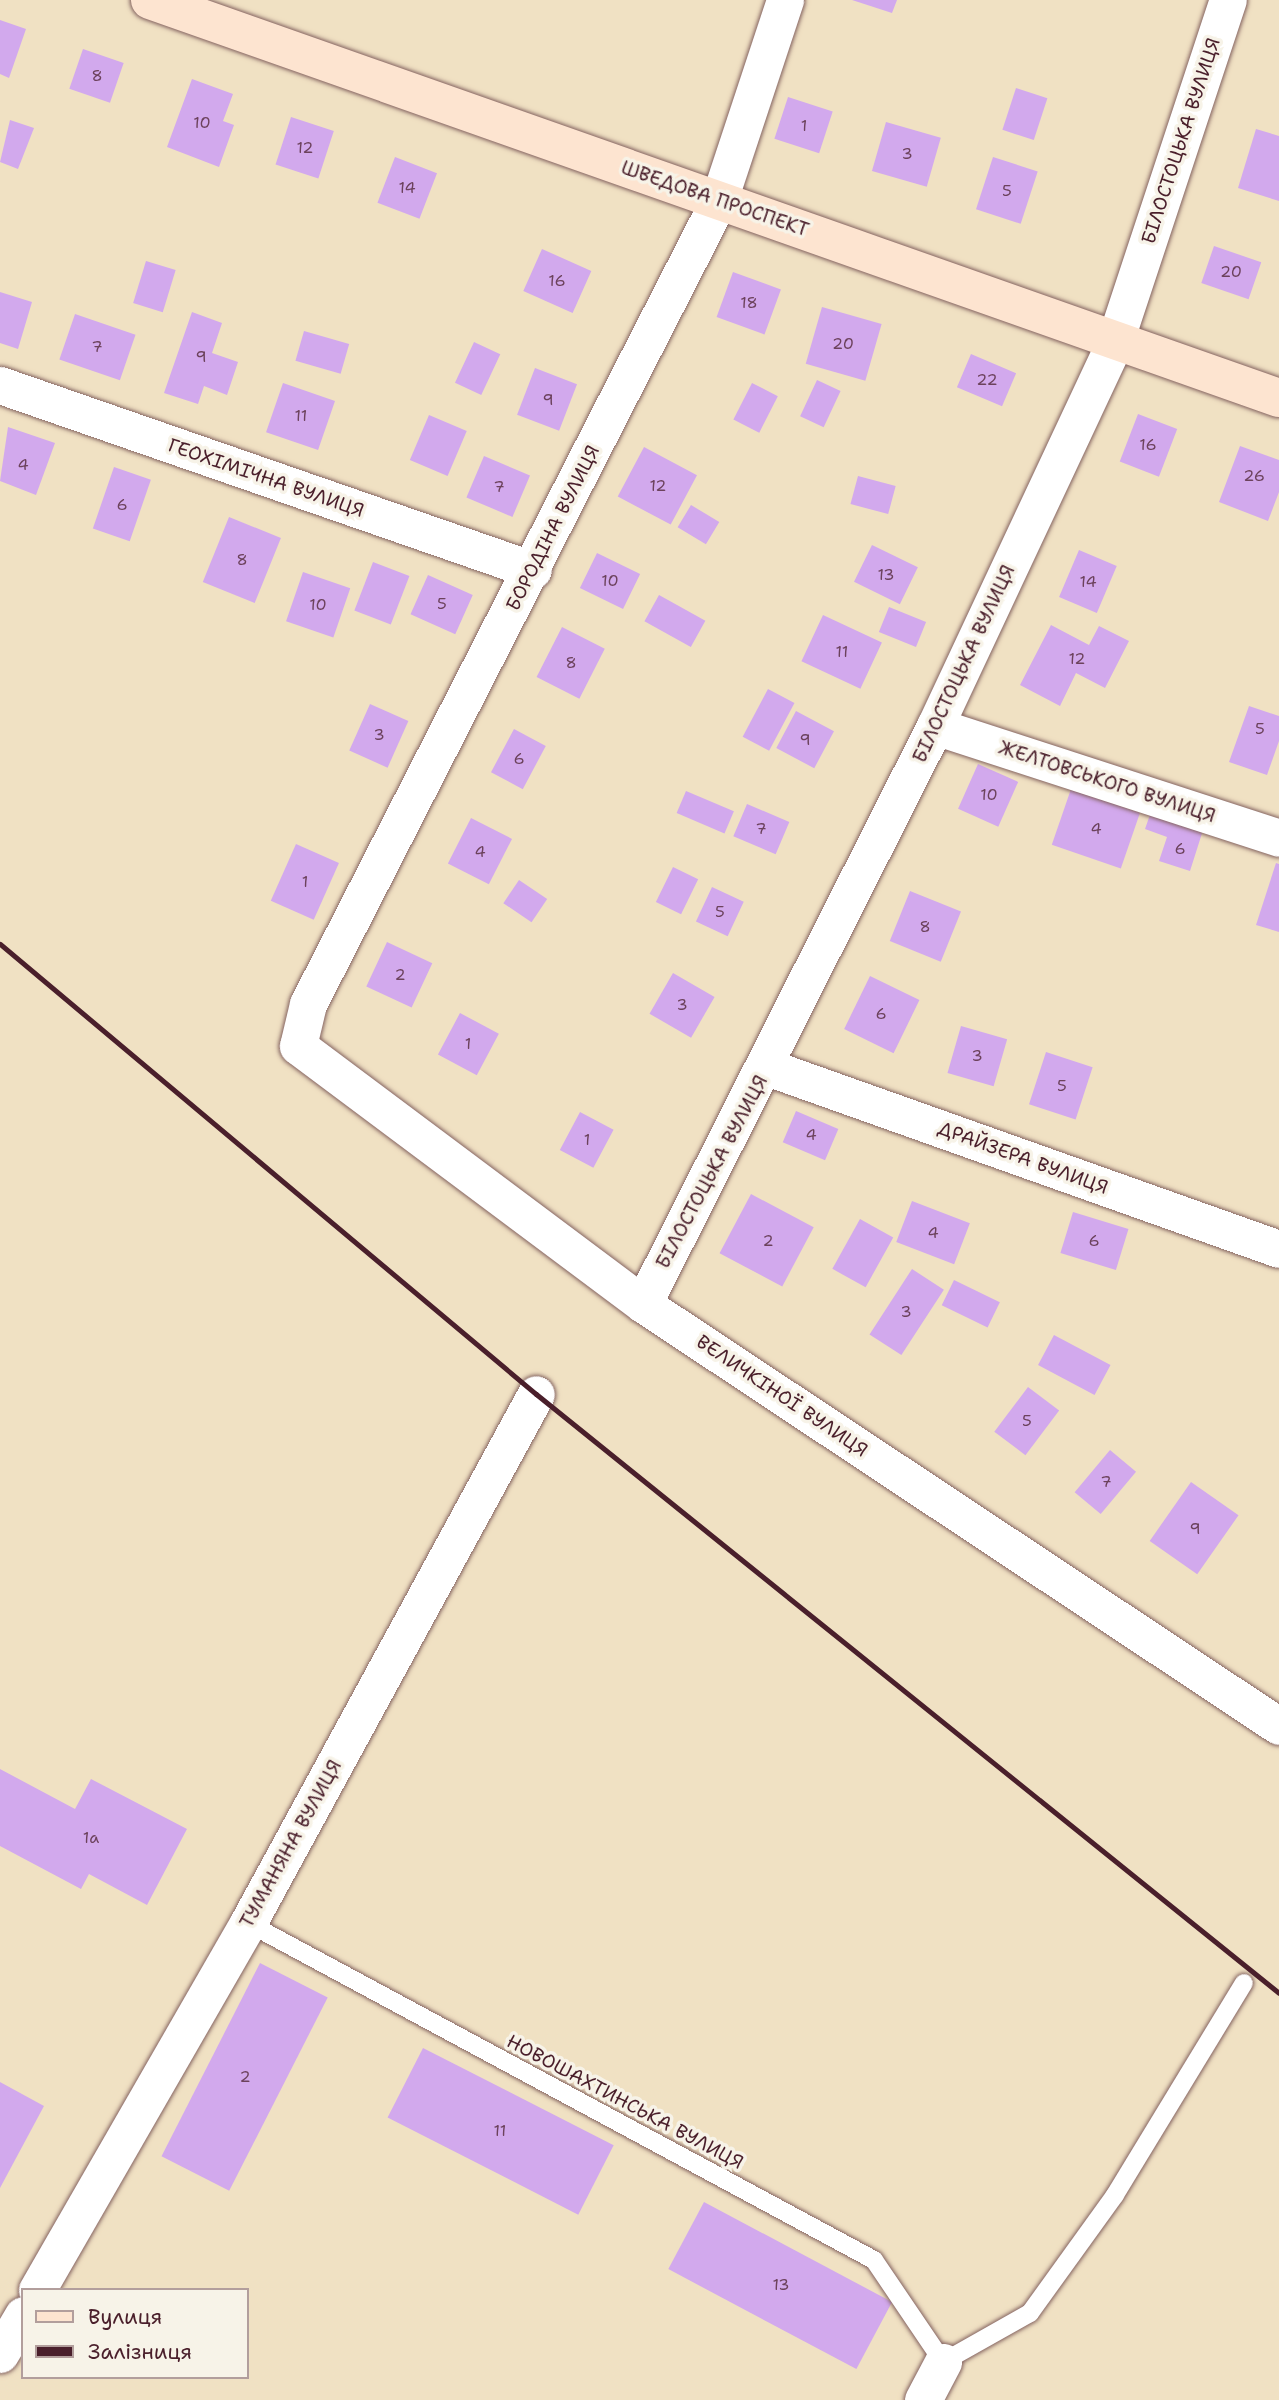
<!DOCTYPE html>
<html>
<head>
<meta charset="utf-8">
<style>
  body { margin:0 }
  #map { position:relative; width:1279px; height:2400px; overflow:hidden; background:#f0e1c3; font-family:"Shantell Sans",sans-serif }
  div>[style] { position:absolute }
  .building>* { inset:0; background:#d2a9ed; transform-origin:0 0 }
  .roads { filter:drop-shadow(0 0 2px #846360) drop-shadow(0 0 2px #846360) }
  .lane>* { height:18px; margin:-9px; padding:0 9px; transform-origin:9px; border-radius:9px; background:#fff }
  .street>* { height:37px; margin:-18.5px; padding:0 18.5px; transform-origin:18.5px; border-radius:18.5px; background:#fff }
  .secondary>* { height:38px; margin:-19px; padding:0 19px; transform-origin:19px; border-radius:19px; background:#fde4d0 }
  .rail>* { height:5px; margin:-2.5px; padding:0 2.5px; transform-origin:2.5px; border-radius:2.5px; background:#4a1f2b }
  span { translate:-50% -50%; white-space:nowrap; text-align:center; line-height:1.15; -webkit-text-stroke:7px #f7f3e8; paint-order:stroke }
  .number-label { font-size:16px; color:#6c425c }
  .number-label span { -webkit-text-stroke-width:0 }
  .street-label { font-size:19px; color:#4a1f2b }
  .legend { position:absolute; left:21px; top:2288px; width:228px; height:91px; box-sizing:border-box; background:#f7f3e8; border:2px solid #b29e9c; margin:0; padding:9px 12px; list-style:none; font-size:21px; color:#4a1f2b }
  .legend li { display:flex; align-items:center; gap:14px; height:35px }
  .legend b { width:35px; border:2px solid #b29e9c }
</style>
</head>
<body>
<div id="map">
  <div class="building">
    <div style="clip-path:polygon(852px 0,897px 0,892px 13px)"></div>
    <div style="clip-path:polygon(0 20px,26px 29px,9px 78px,0 74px)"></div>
    <div style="left:83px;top:49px;width:43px;height:42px;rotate:19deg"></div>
    <div style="clip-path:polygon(192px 79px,233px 94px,223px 121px,234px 125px,219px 167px,167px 147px)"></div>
    <div style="left:1016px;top:88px;width:33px;height:44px;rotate:18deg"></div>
    <div style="left:788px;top:97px;width:47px;height:44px;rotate:18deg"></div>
    <div style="left:291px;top:117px;width:45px;height:50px;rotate:18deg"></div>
    <div style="clip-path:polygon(10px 120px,34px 128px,18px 169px,0 162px)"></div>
    <div style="left:886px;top:122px;width:57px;height:51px;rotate:16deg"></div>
    <div style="clip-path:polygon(1256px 129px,1279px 136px,1279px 201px,1238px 188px)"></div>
    <div style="left:395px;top:157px;width:45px;height:49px;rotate:21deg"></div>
    <div style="left:993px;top:157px;width:47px;height:55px;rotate:18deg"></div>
    <div style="left:1214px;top:246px;width:50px;height:39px;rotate:19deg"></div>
    <div style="left:542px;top:249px;width:54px;height:46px;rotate:24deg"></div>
    <div style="left:146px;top:261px;width:31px;height:44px;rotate:17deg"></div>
    <div style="left:733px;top:272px;width:51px;height:48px;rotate:20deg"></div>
    <div style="clip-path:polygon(0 292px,32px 302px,18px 349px,0 343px)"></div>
    <div style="left:822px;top:307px;width:62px;height:59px;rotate:16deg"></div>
    <div style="clip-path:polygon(192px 312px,222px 323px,212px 353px,238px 362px,227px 395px,204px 386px,198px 404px,164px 393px)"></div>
    <div style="left:75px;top:314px;width:64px;height:48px;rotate:19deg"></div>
    <div style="left:304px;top:331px;width:47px;height:31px;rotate:16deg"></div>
    <div style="left:474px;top:342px;width:29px;height:45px;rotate:25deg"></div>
    <div style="left:971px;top:354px;width:49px;height:36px;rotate:23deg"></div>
    <div style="left:535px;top:368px;width:45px;height:50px;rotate:21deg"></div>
    <div style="left:817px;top:380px;width:26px;height:40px;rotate:25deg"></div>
    <div style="left:283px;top:383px;width:55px;height:52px;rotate:19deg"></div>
    <div style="left:752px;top:383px;width:29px;height:41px;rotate:27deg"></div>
    <div style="left:1138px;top:414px;width:42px;height:51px;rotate:21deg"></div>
    <div style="left:429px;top:415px;width:41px;height:49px;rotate:23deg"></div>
    <div style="clip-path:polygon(8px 427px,55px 443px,36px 495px,0 481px)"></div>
    <div style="clip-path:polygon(1240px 446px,1279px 460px,1279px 492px,1268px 521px,1219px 502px)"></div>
    <div style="left:644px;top:447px;width:60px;height:56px;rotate:28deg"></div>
    <div style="left:484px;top:456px;width:50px;height:45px;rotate:23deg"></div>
    <div style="left:114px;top:467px;width:39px;height:65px;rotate:19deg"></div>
    <div style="left:858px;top:476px;width:39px;height:29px;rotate:15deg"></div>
    <div style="left:691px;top:505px;width:33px;height:26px;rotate:31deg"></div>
    <div style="left:229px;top:517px;width:56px;height:70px;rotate:22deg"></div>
    <div style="left:872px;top:545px;width:51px;height:41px;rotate:26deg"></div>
    <div style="left:1079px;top:550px;width:41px;height:51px;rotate:23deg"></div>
    <div style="left:597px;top:553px;width:48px;height:39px;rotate:26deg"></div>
    <div style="left:373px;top:562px;width:39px;height:52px;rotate:21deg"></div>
    <div style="left:303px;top:572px;width:50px;height:52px;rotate:19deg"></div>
    <div style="left:428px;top:575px;width:49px;height:43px;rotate:24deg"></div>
    <div style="left:659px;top:595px;width:53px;height:30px;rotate:29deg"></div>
    <div style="left:889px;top:607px;width:40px;height:27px;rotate:22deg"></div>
    <div style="left:823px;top:615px;width:65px;height:51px;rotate:25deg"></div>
    <div style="clip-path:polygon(1051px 625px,1089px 645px,1099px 626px,1129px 641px,1105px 688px,1076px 673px,1060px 706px,1020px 685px)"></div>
    <div style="left:562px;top:627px;width:48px;height:56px;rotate:27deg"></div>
    <div style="left:768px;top:689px;width:30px;height:54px;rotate:28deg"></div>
    <div style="left:370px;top:704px;width:42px;height:51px;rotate:24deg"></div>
    <div style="clip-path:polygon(1249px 706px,1279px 716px,1279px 741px,1267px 775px,1229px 762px)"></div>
    <div style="left:796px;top:711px;width:43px;height:42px;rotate:28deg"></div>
    <div style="left:514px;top:729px;width:36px;height:49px;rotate:28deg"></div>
    <div style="left:978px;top:764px;width:44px;height:49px;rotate:24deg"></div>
    <div style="left:1071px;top:789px;width:73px;height:59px;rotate:19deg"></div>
    <div style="left:686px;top:791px;width:52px;height:24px;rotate:23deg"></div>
    <div style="left:747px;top:804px;width:46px;height:35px;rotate:23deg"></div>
    <div style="clip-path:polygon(1152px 809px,1204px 827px,1190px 871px,1159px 861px,1167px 837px,1145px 829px)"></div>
    <div style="left:471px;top:818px;width:46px;height:51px;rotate:27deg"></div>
    <div style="left:296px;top:844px;width:47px;height:62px;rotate:24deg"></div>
    <div style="clip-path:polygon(1276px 863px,1279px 864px,1279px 932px,1256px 925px)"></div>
    <div style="left:673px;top:867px;width:28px;height:39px;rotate:26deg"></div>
    <div style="left:519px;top:880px;width:34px;height:28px;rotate:34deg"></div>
    <div style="left:712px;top:887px;width:35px;height:38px;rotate:25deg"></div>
    <div style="left:910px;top:891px;width:55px;height:54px;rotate:22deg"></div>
    <div style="left:387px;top:942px;width:50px;height:49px;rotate:25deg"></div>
    <div style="left:673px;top:973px;width:48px;height:47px;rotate:30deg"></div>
    <div style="left:870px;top:976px;width:55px;height:59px;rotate:26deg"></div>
    <div style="left:460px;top:1013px;width:44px;height:47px;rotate:28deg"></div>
    <div style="left:961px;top:1026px;width:48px;height:49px;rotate:16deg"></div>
    <div style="left:1046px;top:1052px;width:49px;height:55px;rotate:18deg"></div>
    <div style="left:796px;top:1111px;width:46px;height:34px;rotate:23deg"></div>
    <div style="left:580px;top:1112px;width:38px;height:43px;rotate:28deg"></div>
    <div style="left:751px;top:1194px;width:71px;height:67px;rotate:28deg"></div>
    <div style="left:912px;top:1201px;width:62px;height:44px;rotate:21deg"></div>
    <div style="left:1073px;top:1212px;width:58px;height:43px;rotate:17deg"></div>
    <div style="left:860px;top:1219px;width:38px;height:57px;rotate:29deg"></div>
    <div style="left:912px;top:1269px;width:38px;height:78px;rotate:33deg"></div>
    <div style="left:954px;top:1280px;width:51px;height:28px;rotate:26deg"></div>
    <div style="left:1054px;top:1335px;width:64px;height:34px;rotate:28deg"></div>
    <div style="left:1028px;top:1387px;width:39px;height:56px;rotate:37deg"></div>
    <div style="left:1110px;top:1450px;width:34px;height:55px;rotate:40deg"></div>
    <div style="left:1191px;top:1482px;width:58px;height:72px;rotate:35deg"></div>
    <div style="clip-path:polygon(0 1769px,75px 1809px,91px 1779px,187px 1829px,147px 1905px,89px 1874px,81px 1889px,0 1846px)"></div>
    <div style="left:260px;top:1963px;width:76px;height:217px;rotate:27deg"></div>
    <div style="left:423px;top:2048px;width:214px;height:78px;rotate:27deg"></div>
    <div style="clip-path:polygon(0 2082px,44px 2106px,0 2188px)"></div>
    <div style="left:704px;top:2202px;width:213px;height:76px;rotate:28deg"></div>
  </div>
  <div class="roads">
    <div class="lane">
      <div style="left:248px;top:1923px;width:711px;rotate:28.3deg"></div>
      <div style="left:874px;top:2260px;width:123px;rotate:55.9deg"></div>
      <div style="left:943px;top:2362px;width:100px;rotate:-29.4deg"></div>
      <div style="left:1030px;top:2313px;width:145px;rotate:-54.2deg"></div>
      <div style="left:1115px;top:2195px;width:248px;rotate:-58.7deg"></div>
    </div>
    <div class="street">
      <div style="left:785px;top:0;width:211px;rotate:108.3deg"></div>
      <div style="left:719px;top:200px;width:903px;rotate:117.08deg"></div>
      <div style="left:308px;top:1004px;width:43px;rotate:103.4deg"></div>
      <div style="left:298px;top:1046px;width:431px;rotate:36.8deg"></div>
      <div style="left:643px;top:1304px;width:763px;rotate:33.57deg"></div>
      <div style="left:0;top:385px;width:564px;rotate:19.14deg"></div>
      <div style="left:935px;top:726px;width:362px;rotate:18deg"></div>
      <div style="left:767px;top:1067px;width:543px;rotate:19.57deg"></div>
      <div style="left:643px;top:1304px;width:648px;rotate:-63.2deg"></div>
      <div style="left:935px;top:726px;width:425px;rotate:-64.9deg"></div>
      <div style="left:1115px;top:341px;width:359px;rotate:-71.7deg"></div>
      <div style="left:37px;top:2290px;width:423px;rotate:-60.1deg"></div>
      <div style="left:248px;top:1923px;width:602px;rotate:-61.44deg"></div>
      <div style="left:0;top:2354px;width:45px;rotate:-59.5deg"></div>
      <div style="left:923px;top:2400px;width:43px;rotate:-62.2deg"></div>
    </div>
    <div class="secondary">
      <div style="left:150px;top:0;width:1197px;rotate:19.42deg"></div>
    </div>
  </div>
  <div class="rail">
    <div style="left:0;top:944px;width:700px;rotate:40.02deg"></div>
    <div style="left:536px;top:1394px;width:954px;rotate:38.88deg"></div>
  </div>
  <div class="number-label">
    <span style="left:97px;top:76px">8</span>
    <span style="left:202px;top:123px">10</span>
    <span style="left:804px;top:126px">1</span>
    <span style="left:305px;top:148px">12</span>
    <span style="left:907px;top:154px">3</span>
    <span style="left:407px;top:188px">14</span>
    <span style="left:1007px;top:191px">5</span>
    <span style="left:1231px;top:272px">20</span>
    <span style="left:557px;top:281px">16</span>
    <span style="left:749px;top:303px">18</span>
    <span style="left:843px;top:344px">20</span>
    <span style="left:97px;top:347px">7</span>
    <span style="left:201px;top:357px">9</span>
    <span style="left:987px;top:380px">22</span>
    <span style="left:548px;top:400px">9</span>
    <span style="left:301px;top:416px">11</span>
    <span style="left:1148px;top:445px">16</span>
    <span style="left:23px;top:465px">4</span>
    <span style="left:1254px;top:476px">26</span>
    <span style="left:658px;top:486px">12</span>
    <span style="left:499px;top:487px">7</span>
    <span style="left:122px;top:505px">6</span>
    <span style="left:242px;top:560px">8</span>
    <span style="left:886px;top:575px">13</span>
    <span style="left:610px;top:581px">10</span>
    <span style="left:1088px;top:582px">14</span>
    <span style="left:442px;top:604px">5</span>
    <span style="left:318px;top:605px">10</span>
    <span style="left:842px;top:652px">11</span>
    <span style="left:1077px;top:659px">12</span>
    <span style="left:571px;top:663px">8</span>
    <span style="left:1260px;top:729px">5</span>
    <span style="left:379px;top:735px">3</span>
    <span style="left:805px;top:740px">9</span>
    <span style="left:519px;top:759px">6</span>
    <span style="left:989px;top:795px">10</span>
    <span style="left:761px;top:829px">7</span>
    <span style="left:1096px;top:829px">4</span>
    <span style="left:1180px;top:849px">6</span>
    <span style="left:480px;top:852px">4</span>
    <span style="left:305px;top:882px">1</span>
    <span style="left:720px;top:912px">5</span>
    <span style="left:925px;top:927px">8</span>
    <span style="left:400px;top:975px">2</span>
    <span style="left:682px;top:1005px">3</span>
    <span style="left:881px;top:1014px">6</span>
    <span style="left:468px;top:1044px">1</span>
    <span style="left:977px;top:1056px">3</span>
    <span style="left:1062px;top:1086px">5</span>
    <span style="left:811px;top:1135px">4</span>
    <span style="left:587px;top:1140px">1</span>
    <span style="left:933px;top:1233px">4</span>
    <span style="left:768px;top:1241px">2</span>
    <span style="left:1094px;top:1241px">6</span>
    <span style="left:906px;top:1312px">3</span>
    <span style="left:1027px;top:1421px">5</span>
    <span style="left:1106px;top:1482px">7</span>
    <span style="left:1195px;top:1529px">9</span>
    <span style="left:91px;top:1838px">1а</span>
    <span style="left:245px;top:2077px">2</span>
    <span style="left:500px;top:2131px">11</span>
    <span style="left:781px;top:2285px">13</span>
  </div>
  <div class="street-label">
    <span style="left:1181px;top:141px;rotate:-72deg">БІЛОСТОЦЬКА ВУЛИЦЯ</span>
    <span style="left:715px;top:199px;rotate:19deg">ШВЕДОВА ПРОСПЕКТ</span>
    <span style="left:266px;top:478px;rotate:19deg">ГЕОХІМІЧНА ВУЛИЦЯ</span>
    <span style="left:553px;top:528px;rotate:-63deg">БОРОДІНА ВУЛИЦЯ</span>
    <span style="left:964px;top:664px;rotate:-65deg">БІЛОСТОЦЬКА ВУЛИЦЯ</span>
    <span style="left:1107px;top:782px;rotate:18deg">ЖЕЛТОВСЬКОГО ВУЛИЦЯ</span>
    <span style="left:1023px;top:1158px;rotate:20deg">ДРАЙЗЕРА ВУЛИЦЯ</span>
    <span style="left:712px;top:1172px;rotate:-62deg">БІЛОСТОЦЬКА ВУЛИЦЯ</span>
    <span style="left:782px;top:1396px;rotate:34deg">ВЕЛИЧКІНОЇ ВУЛИЦЯ</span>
    <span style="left:291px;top:1844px;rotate:-61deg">ТУМАНЯНА ВУЛИЦЯ</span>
    <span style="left:625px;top:2102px;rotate:28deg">НОВОШАХТИНСЬКА ВУЛИЦЯ</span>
  </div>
  <ul class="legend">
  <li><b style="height:9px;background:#fde4d0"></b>Вулиця</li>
  <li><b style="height:9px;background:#4a1f2b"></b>Залізниця</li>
  </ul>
</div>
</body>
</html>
